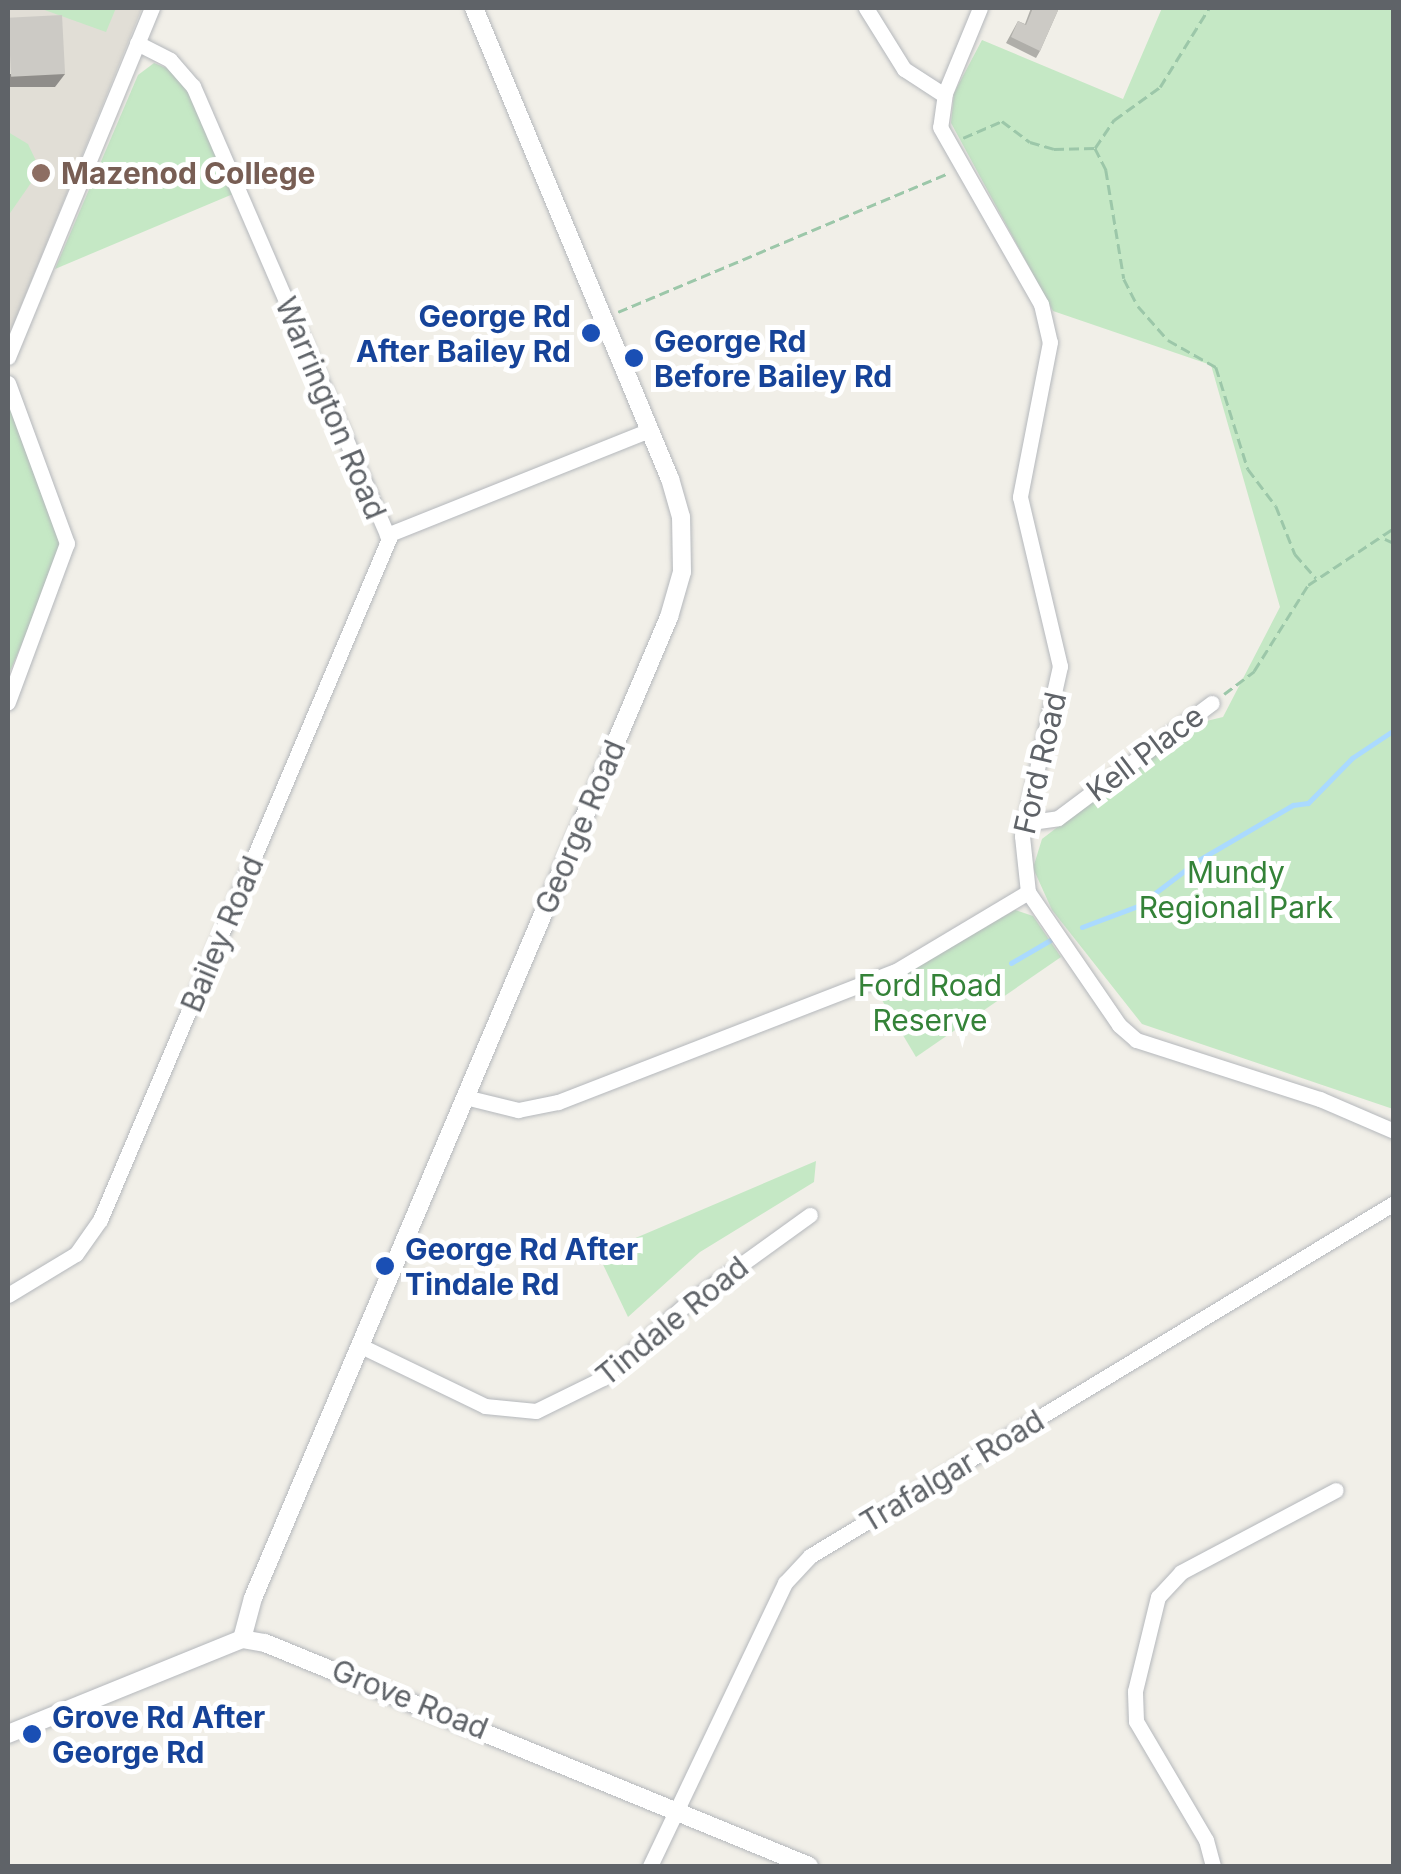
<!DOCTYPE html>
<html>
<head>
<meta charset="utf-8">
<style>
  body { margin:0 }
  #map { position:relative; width:1401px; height:1874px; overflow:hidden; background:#f1efe8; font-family:Inter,sans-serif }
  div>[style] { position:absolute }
  .education>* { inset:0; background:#e1ded6 }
  .green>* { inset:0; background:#c5e8c5 }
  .stream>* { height:5px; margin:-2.5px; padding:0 2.5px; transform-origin:2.5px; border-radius:2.5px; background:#aadaff }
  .path>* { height:2.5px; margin-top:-1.25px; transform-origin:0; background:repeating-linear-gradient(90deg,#9cc7a9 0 10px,transparent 0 15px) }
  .roads { filter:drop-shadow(0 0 2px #b5b8bc) drop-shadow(0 0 2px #b5b8bc) }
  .minor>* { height:15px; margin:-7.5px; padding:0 7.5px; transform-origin:7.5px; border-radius:7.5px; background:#fff }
  .tertiary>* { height:18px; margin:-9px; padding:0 9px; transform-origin:9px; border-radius:9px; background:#fff }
  .wall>* { inset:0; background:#afaea9 }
  .shaded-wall>* { inset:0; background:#8f8d8a }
  .building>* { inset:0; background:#cccac5; transform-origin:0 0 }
  .dots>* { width:28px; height:28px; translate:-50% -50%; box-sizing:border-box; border:5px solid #fff; border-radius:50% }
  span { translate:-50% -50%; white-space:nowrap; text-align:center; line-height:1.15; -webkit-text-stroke:10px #fff; paint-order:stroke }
  .education-label { font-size:30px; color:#785e54; font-weight:700 }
  .left { translate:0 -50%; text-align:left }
  .transit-label { font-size:30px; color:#164399; font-weight:700 }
  .right { translate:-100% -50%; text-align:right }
  .street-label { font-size:30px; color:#5f6368 }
  .park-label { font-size:30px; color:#348238 }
  .frame { position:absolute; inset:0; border:10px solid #5f6368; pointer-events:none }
</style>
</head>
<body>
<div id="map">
  <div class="education">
    <div style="clip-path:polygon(8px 8px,142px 8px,8px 338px)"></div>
  </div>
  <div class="green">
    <div style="clip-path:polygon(39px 8px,116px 8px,106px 32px)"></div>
    <div style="clip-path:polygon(1162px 8px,1393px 8px,1393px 1109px,1142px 1024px,1052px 910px,1033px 868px,1042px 839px,1190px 725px,1223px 717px,1280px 607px,1211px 365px,1053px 311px,951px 123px,954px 93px,982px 40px,1123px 99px)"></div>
    <div style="clip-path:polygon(154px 63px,171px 70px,191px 96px,233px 194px,55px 269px,138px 75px)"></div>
    <div style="clip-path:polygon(8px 132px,28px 144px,37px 163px,33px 180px,8px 216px)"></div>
    <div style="clip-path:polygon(8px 377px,67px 539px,8px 676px)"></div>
    <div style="clip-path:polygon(1015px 910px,1033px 916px,1061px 957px,916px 1057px,876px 990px)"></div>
    <div style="clip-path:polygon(816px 1161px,814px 1182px,700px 1252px,628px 1317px,598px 1254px)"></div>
  </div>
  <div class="stream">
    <div style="left:1082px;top:927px;width:60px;rotate:-20.6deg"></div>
    <div style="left:1138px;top:906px;width:74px;rotate:-37.3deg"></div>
    <div style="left:1197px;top:861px;width:111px;rotate:-30.3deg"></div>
    <div style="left:1293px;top:805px;width:15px;rotate:-8deg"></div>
    <div style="left:1308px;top:803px;width:63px;rotate:-45.6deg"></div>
    <div style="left:1352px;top:758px;width:50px;rotate:-33.7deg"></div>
    <div style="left:1011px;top:963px;width:48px;rotate:-30.3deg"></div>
  </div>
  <div class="path">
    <div style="left:963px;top:138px;width:43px;rotate:-23.6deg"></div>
    <div style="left:1002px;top:121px;width:35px;rotate:37deg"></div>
    <div style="left:1030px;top:142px;width:25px;rotate:16deg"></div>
    <div style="left:1054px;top:149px;width:41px;rotate:-1.4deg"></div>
    <div style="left:1095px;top:148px;width:34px;rotate:-56deg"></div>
    <div style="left:1114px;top:120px;width:57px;rotate:-35.7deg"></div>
    <div style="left:1160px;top:87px;width:93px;rotate:-58.2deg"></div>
    <div style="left:1095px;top:148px;width:25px;rotate:63deg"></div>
    <div style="left:1106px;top:170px;width:110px;rotate:80.6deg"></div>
    <div style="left:1124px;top:279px;width:30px;rotate:63deg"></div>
    <div style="left:1138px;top:306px;width:45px;rotate:48.6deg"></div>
    <div style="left:1168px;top:340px;width:55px;rotate:29.4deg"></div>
    <div style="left:1216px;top:367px;width:107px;rotate:72.6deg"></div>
    <div style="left:1248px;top:469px;width:46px;rotate:52.9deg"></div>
    <div style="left:1276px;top:506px;width:52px;rotate:68.4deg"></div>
    <div style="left:1295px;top:554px;width:32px;rotate:49deg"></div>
    <div style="left:618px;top:312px;width:357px;rotate:-22.8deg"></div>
    <div style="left:1385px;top:539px;width:10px;rotate:24deg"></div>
    <div style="left:1224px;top:694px;width:38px;rotate:-37deg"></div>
    <div style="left:1254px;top:671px;width:102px;rotate:-57.9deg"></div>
    <div style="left:1308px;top:585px;width:103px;rotate:-33.5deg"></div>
  </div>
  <div class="roads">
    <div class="minor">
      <div style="left:866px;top:8px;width:72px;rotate:58.1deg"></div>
      <div style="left:904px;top:69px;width:48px;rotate:33deg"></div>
      <div style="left:980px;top:8px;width:92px;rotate:112.4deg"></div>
      <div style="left:945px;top:93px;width:34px;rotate:98deg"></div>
      <div style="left:940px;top:127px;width:204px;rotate:60.3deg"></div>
      <div style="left:1041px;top:304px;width:39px;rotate:77deg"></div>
      <div style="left:1050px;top:342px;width:158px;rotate:101deg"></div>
      <div style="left:1020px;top:497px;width:174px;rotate:76.7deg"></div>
      <div style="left:1060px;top:666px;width:174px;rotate:102.6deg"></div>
      <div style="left:1022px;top:836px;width:56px;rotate:83.9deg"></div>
      <div style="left:1028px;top:892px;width:161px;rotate:55.6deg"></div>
      <div style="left:1119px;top:1025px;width:23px;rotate:41deg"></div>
      <div style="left:1136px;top:1040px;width:193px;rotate:17.8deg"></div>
      <div style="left:1320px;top:1099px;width:81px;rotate:23.4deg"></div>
      <div style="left:137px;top:43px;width:37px;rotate:27deg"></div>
      <div style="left:170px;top:60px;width:35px;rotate:49deg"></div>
      <div style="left:193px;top:86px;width:489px;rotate:66.6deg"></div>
      <div style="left:387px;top:535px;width:283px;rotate:-21.8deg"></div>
      <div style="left:8px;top:357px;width:378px;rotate:-67.6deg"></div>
      <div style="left:8px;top:383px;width:171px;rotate:69.8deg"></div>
      <div style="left:67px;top:543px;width:170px;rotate:110.4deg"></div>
      <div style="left:1024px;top:823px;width:34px;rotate:-8deg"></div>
      <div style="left:1058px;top:818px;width:192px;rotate:-36.8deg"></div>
      <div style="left:465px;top:1097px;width:55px;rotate:13.8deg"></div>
      <div style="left:518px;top:1110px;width:41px;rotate:-11.3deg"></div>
      <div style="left:558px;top:1102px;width:360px;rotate:-21.2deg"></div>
      <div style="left:894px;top:972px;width:156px;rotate:-30.8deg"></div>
      <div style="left:8px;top:1295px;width:79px;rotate:-31.1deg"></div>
      <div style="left:76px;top:1254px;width:42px;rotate:-54.8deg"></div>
      <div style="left:100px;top:1220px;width:743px;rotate:-67.02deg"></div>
      <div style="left:361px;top:1346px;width:138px;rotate:25.8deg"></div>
      <div style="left:485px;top:1406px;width:51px;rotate:5.6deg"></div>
      <div style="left:536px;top:1411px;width:75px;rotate:-26.2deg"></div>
      <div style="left:603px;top:1378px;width:110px;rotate:-41.7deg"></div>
      <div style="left:685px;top:1305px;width:154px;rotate:-35.8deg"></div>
      <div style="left:650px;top:1866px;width:314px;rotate:-64.5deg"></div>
      <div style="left:785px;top:1583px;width:37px;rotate:-47deg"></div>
      <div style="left:810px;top:1556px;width:682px;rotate:-31.15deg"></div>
      <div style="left:1213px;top:1866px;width:27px;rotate:-105deg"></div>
      <div style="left:1206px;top:1840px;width:138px;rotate:-120.5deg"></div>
      <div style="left:1136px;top:1721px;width:30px;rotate:-92deg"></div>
      <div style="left:1135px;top:1691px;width:97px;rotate:-76.3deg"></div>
      <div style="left:1158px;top:1597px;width:34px;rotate:-47deg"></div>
      <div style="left:1181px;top:1572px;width:175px;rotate:-27.9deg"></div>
    </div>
    <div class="tertiary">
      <div style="left:242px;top:1639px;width:42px;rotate:-75deg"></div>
      <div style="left:253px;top:1598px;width:1066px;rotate:-67.02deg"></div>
      <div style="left:669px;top:617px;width:47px;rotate:-73.9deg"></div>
      <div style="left:682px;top:572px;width:55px;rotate:-91deg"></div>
      <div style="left:681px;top:517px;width:40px;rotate:-106deg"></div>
      <div style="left:670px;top:479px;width:510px;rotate:-112.59deg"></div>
      <div style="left:8px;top:1734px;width:253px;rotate:-22.1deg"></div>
      <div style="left:242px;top:1639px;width:23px;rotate:10deg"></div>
      <div style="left:265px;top:1643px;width:588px;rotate:22.29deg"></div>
    </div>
  </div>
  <div class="wall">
    <div style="clip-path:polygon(1031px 8px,1059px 8px,1040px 51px,1036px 58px,1006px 43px,1018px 21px,1025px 24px)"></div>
  </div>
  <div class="shaded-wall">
    <div style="clip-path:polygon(8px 74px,65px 74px,55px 87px,8px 87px)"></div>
  </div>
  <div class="building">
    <div style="clip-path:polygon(1033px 8px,1059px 8px,1040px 51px,1011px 37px,1018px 21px,1026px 25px)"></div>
    <div style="left:62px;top:15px;width:59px;height:54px;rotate:87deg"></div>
  </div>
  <div class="dots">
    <div style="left:41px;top:173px;background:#8d6e63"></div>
    <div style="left:591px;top:333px;background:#1a4fb4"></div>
    <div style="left:634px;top:358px;background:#1a4fb4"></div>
    <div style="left:385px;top:1266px;background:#1a4fb4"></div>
    <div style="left:32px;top:1734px;background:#1a4fb4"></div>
  </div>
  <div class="education-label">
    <span class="left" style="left:61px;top:173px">Mazenod College</span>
  </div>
  <div class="transit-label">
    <span class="right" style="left:571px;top:333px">George Rd<br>After Bailey Rd</span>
    <span class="left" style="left:654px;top:358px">George Rd<br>Before Bailey Rd</span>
    <span class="left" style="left:405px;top:1266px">George Rd After<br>Tindale Rd</span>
    <span class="left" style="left:52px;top:1734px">Grove Rd After<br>George Rd</span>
  </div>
  <div class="street-label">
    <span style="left:331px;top:408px;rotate:67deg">Warrington Road</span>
    <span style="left:1145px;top:753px;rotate:-37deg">Kell Place</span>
    <span style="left:1040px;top:763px;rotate:-77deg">Ford Road</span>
    <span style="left:580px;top:827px;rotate:-67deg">George Road</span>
    <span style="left:222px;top:934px;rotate:-67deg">Bailey Road</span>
    <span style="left:672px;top:1321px;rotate:-39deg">Tindale Road</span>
    <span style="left:952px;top:1471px;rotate:-31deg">Trafalgar Road</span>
    <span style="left:410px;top:1699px;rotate:22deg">Grove Road</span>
  </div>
  <div class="park-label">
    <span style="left:1236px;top:889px">Mundy<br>Regional Park</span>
    <span style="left:930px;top:1002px">Ford Road<br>Reserve</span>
  </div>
  <div class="frame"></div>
</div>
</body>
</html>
